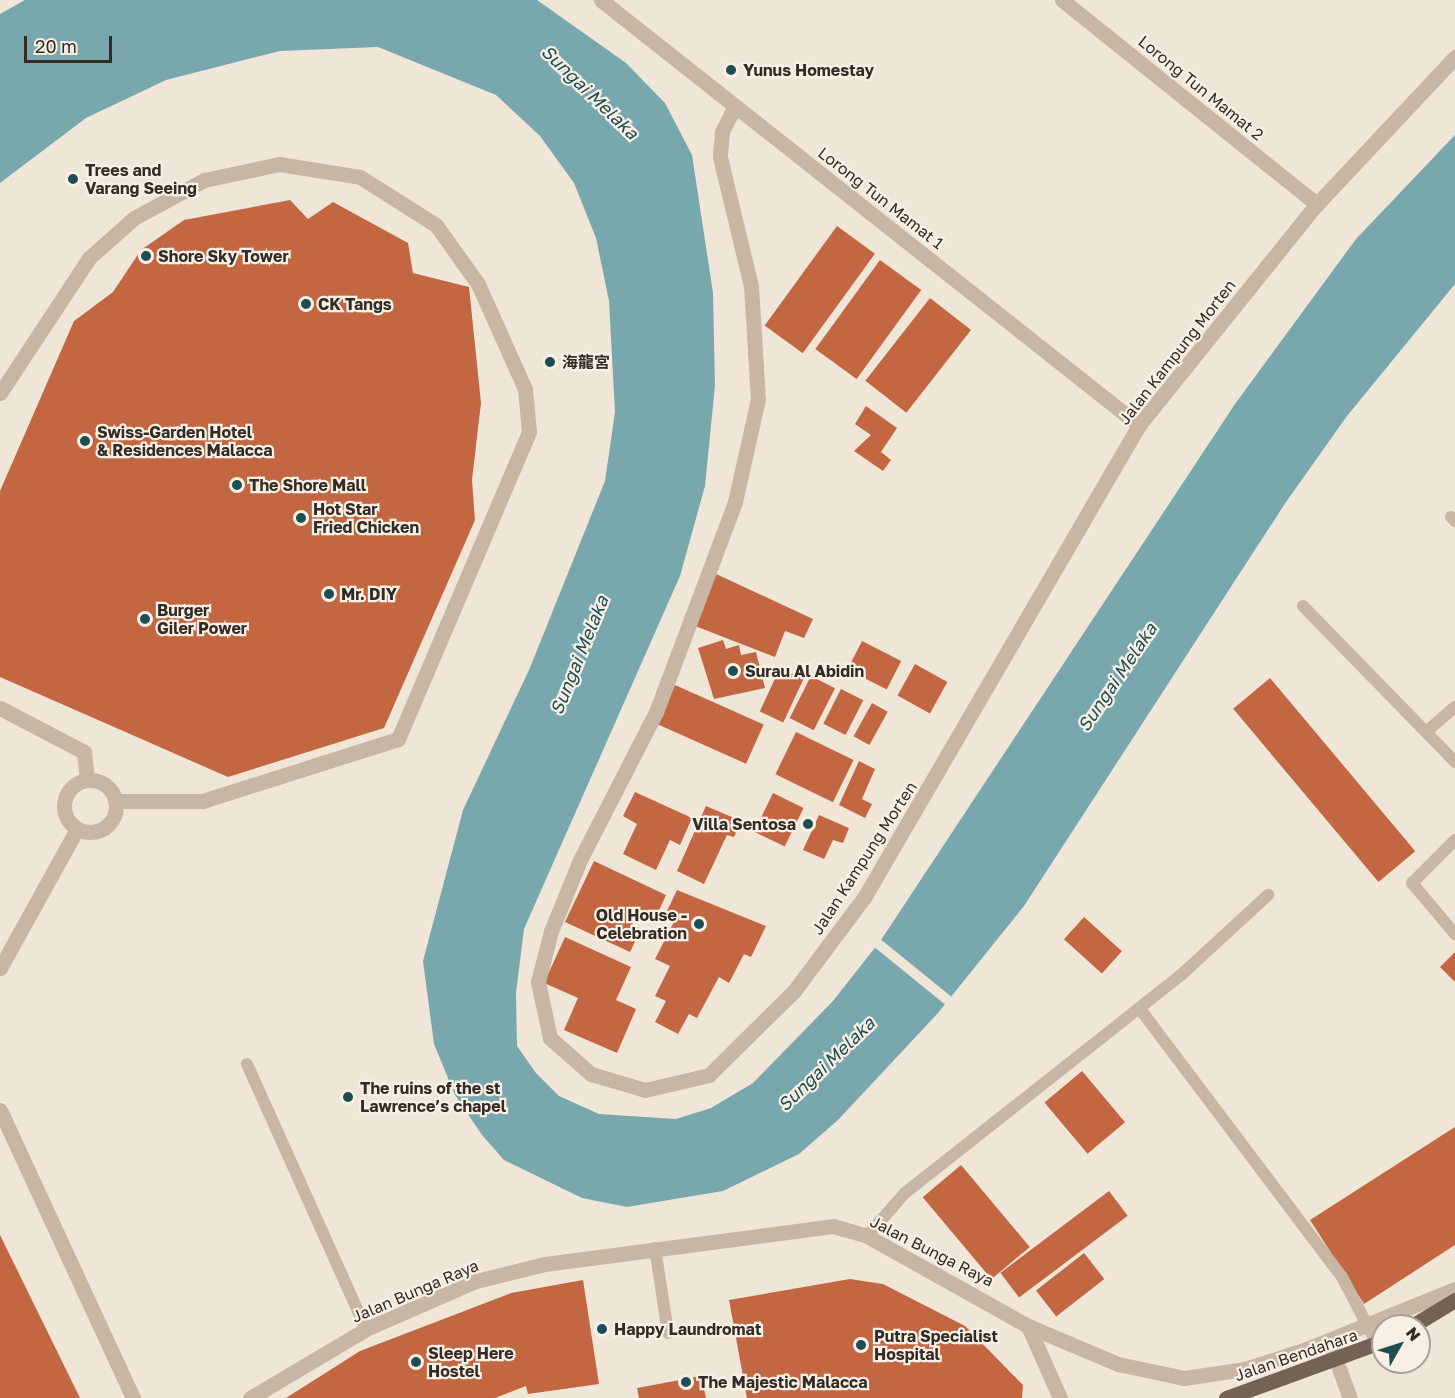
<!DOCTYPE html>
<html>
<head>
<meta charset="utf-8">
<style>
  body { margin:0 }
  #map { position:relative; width:1455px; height:1398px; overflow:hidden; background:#f0e6d8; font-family:"Golos Text","Noto Sans SC",sans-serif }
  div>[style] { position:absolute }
  .water>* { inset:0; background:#78a8ad }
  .pier>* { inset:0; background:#f0e6d8; transform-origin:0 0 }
  .building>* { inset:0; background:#c36743; transform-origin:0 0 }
  .service>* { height:12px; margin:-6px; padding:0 6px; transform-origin:6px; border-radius:6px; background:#c8b6a4 }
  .minor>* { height:15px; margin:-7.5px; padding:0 7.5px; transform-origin:7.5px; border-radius:7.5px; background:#c8b6a4 }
  .minor>.ring { margin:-7.5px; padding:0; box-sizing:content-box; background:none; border:15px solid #c8b6a4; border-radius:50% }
  .tertiary>* { height:15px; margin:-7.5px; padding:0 7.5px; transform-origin:7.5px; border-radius:7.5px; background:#c8b6a4 }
  .primary>* { height:15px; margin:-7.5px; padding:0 7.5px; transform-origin:7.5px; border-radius:7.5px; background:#756257 }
  .dots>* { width:16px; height:16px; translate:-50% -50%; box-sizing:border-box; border:3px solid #f8f0e4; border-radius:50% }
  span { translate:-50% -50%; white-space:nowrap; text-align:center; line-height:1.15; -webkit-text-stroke:4.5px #f8f0e4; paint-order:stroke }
  .poi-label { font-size:16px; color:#332b26; font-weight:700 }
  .left { translate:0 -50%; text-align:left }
  .right { translate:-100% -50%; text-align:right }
  .street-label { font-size:16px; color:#332b26 }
  .water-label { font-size:18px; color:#1d4e54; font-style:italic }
  .north { position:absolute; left:1371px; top:1314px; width:60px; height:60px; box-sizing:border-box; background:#f8f0e4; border:2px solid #a9a198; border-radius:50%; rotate:51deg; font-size:16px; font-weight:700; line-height:24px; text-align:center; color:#332b26 }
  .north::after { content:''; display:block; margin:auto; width:21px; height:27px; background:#1d4e54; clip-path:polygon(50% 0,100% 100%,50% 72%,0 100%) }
  .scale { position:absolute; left:24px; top:36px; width:88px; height:27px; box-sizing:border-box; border:3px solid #332b26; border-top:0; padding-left:8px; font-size:18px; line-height:21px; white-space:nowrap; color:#332b26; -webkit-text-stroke:4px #f8f0e4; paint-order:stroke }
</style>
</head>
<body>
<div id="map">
  <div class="water">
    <div style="clip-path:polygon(25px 0,537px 0,626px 63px,665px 103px,692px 155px,713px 293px,715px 385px,705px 486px,680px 576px,524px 929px,516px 993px,517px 1046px,536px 1073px,559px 1096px,599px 1114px,676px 1119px,711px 1108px,753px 1083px,833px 1001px,881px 940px,1235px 404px,1356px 239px,1455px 135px,1455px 284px,1347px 416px,1286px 502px,1024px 906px,938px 1013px,838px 1120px,799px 1154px,723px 1191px,627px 1207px,582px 1198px,504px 1160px,482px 1135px,455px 1095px,434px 1044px,423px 961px,463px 810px,529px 670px,605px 481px,615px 412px,609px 301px,596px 238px,574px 183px,540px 136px,496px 95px,378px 47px,280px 51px,166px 80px,86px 118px,0 183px,0 14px)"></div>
  </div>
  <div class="pier">
    <div style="left:879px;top:938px;width:96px;height:10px;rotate:39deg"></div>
  </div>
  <div class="building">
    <div style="clip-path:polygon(290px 200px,308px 219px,333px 202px,408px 243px,413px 273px,469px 287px,481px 403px,472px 480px,475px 520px,384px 728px,228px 777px,0 677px,0 491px,74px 321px,113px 292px,141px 250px,184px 220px)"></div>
    <div style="left:837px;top:226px;width:47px;height:123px;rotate:36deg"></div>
    <div style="left:880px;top:260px;width:51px;height:110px;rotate:36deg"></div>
    <div style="left:930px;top:298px;width:52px;height:105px;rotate:38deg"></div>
    <div style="clip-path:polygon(866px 406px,897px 428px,881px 452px,891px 460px,883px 471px,854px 451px,871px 435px,855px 424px)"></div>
    <div style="clip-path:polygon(716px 574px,813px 619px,804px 638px,785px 631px,775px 657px,695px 626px)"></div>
    <div style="clip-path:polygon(723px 640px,726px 649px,739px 645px,741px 655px,756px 652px,765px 688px,714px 699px,698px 648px)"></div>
    <div style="left:862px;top:641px;width:44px;height:32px;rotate:27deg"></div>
    <div style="left:915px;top:664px;width:37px;height:36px;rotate:29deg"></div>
    <div style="left:780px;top:668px;width:26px;height:48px;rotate:25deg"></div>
    <div style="left:811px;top:676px;width:27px;height:47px;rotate:27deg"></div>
    <div style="left:1270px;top:678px;width:226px;height:48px;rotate:50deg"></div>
    <div style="left:675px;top:685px;width:97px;height:43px;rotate:24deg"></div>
    <div style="left:841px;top:689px;width:25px;height:39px;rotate:27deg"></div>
    <div style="left:872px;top:703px;width:18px;height:38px;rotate:29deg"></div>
    <div style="left:796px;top:732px;width:64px;height:47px;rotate:26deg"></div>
    <div style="clip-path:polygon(859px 761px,875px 769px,862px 799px,872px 804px,865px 818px,839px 805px)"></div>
    <div style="clip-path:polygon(635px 792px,692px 818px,680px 845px,670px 840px,656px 870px,623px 854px,637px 824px,623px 816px)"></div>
    <div style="left:773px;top:793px;width:34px;height:43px;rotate:26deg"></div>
    <div style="clip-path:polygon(706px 806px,741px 821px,734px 837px,727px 835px,704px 884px,677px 871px)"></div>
    <div style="clip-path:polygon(819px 815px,849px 828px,843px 843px,833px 840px,824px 859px,803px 850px)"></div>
    <div style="clip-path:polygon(594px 861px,666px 895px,656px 917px,639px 909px,632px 925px,641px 929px,630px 952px,565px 922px)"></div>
    <div style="clip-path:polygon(677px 890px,766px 926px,751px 957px,744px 954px,729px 983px,719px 977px,697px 1018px,689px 1014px,678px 1034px,655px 1022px,666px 1001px,655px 996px,670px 966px,655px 959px,677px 916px,667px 911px)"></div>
    <div style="left:1084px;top:917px;width:51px;height:30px;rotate:42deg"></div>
    <div style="clip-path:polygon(565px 937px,631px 967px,616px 1000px,636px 1009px,617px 1053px,564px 1030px,578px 998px,544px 983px)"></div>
    <div style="clip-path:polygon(1455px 952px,1455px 982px,1440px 967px)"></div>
    <div style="left:1082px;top:1071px;width:67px;height:49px;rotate:50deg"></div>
    <div style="clip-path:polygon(1455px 1127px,1455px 1245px,1364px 1304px,1310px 1220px)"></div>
    <div style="left:961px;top:1165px;width:107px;height:50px;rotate:50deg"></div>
    <div style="left:1109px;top:1191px;width:31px;height:136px;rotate:53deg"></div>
    <div style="clip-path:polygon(0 1235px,80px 1398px,0 1398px)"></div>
    <div style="left:1084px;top:1253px;width:33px;height:61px;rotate:52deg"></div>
    <div style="clip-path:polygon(850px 1279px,883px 1284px,965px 1326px,1023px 1385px,1022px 1398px,747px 1398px,729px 1300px)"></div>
    <div style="clip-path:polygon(583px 1280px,599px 1384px,528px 1394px,526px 1386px,495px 1398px,286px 1398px,360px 1351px,511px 1293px)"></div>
    <div style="clip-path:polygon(701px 1376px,706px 1398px,639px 1398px,637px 1388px)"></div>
  </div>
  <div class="service">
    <div style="left:1451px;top:517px;width:6px;rotate:45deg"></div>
    <div style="left:1303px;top:606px;width:218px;rotate:45.7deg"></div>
    <div style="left:1426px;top:732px;width:38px;rotate:-41deg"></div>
    <div style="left:1455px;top:840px;width:61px;rotate:135deg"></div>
    <div style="left:1412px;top:883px;width:67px;rotate:49.9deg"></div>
    <div style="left:1140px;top:1009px;width:336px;rotate:53deg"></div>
    <div style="left:1342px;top:1277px;width:76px;rotate:62.4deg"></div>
    <div style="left:247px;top:1064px;width:290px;rotate:65.8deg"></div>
    <div style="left:867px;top:1236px;width:57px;rotate:-48.5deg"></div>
    <div style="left:905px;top:1193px;width:350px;rotate:-38.3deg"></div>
    <div style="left:1180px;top:976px;width:120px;rotate:-42.6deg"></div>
    <div style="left:655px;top:1248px;width:86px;rotate:81.3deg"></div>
  </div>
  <div class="minor">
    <div style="left:601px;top:0;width:686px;rotate:38.31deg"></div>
    <div style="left:1062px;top:0;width:327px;rotate:38.7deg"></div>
    <div style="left:735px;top:106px;width:29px;rotate:117deg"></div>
    <div style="left:722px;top:132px;width:25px;rotate:95deg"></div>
    <div style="left:720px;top:157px;width:133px;rotate:76.5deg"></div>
    <div style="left:751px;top:286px;width:113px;rotate:86.5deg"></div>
    <div style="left:758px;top:399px;width:106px;rotate:102.6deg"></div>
    <div style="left:735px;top:502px;width:224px;rotate:110.6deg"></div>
    <div style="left:656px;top:712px;width:166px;rotate:117.2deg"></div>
    <div style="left:580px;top:860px;width:77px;rotate:112.2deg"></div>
    <div style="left:551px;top:931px;width:53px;rotate:104.3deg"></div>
    <div style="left:538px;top:982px;width:57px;rotate:77.9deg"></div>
    <div style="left:550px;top:1038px;width:55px;rotate:41.3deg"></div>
    <div style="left:591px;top:1074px;width:56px;rotate:16.5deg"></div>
    <div style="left:645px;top:1090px;width:66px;rotate:-13.2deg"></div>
    <div style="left:709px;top:1075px;width:120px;rotate:-44.7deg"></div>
    <div style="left:794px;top:991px;width:119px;rotate:-53.2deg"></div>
    <div style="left:865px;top:896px;width:545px;rotate:-59.81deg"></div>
    <div style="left:1139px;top:425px;width:284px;rotate:-51.2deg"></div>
    <div style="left:1317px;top:204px;width:202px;rotate:-46.8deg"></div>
    <div style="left:0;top:393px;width:162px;rotate:-56.6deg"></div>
    <div style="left:89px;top:258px;width:60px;rotate:-41.6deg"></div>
    <div style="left:134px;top:218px;width:80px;rotate:-28.5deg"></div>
    <div style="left:204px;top:180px;width:77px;rotate:-12deg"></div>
    <div style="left:279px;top:164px;width:82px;rotate:9.1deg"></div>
    <div style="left:360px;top:177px;width:90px;rotate:32.3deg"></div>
    <div style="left:436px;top:225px;width:72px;rotate:54.6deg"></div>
    <div style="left:478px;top:284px;width:115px;rotate:65.9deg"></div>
    <div style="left:525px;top:389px;width:43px;rotate:84.7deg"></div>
    <div style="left:529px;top:432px;width:334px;rotate:113.1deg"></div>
    <div style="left:398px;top:739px;width:205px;rotate:162.4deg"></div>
    <div style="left:203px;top:801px;width:88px;rotate:180deg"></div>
    <div style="left:0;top:708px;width:95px;rotate:27.6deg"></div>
    <div style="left:84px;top:752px;width:28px;rotate:84deg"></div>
    <div class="ring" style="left:64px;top:780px;width:37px;height:37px"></div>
    <div style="left:0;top:968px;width:159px;rotate:-61deg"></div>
    <div style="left:0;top:1110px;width:317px;rotate:65.2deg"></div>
    <div style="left:1329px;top:1341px;width:61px;rotate:69.8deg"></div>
  </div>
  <div class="tertiary">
    <div style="left:1028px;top:1326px;width:79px;rotate:66deg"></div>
    <div style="left:250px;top:1398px;width:135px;rotate:-30.7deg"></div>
    <div style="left:366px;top:1329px;width:120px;rotate:-23.6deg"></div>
    <div style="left:476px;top:1281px;width:71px;rotate:-13.8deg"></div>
    <div style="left:545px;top:1264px;width:290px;rotate:-7.5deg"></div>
    <div style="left:833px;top:1226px;width:35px;rotate:16deg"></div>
    <div style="left:867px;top:1236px;width:184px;rotate:29.2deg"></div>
    <div style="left:1028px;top:1326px;width:98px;rotate:22.9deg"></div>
    <div style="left:1118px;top:1364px;width:67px;rotate:12deg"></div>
    <div style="left:1184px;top:1378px;width:62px;rotate:-8.4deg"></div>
    <div style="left:1245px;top:1369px;width:62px;rotate:-17.9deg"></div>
    <div style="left:1304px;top:1350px;width:163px;rotate:-22deg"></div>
  </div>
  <div class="primary">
    <div style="left:1412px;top:1326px;width:50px;rotate:-31.2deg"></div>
    <div style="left:1226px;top:1398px;width:167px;rotate:-20deg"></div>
  </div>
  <div class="dots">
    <div style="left:731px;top:70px;background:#1d4e54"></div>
    <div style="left:73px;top:179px;background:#1d4e54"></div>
    <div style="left:146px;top:256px;background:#1d4e54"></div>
    <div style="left:306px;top:304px;background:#1d4e54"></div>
    <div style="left:550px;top:362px;background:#1d4e54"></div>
    <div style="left:85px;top:441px;background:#1d4e54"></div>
    <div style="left:237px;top:485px;background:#1d4e54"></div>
    <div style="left:301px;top:518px;background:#1d4e54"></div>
    <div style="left:329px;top:594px;background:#1d4e54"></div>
    <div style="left:145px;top:619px;background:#1d4e54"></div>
    <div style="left:733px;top:671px;background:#1d4e54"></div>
    <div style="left:808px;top:824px;background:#1d4e54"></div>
    <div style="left:699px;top:924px;background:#1d4e54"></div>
    <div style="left:348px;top:1097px;background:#1d4e54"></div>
    <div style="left:602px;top:1329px;background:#1d4e54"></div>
    <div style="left:861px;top:1345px;background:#1d4e54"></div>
    <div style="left:416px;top:1362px;background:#1d4e54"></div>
    <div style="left:686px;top:1382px;background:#1d4e54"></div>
  </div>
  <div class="poi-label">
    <span class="left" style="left:743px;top:70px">Yunus Homestay</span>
    <span class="left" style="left:85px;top:179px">Trees and<br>Varang Seeing</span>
    <span class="left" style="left:158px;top:256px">Shore Sky Tower</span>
    <span class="left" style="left:318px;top:304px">CK Tangs</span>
    <span class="left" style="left:562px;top:362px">海龍宮</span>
    <span class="left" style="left:97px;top:441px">Swiss-Garden Hotel<br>&amp; Residences Malacca</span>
    <span class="left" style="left:249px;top:485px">The Shore Mall</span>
    <span class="left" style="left:313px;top:518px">Hot Star<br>Fried Chicken</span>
    <span class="left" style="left:341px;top:594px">Mr. DIY</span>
    <span class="left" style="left:157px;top:619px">Burger<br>Giler Power</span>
    <span class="left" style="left:745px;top:671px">Surau Al Abidin</span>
    <span class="right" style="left:796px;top:824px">Villa Sentosa</span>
    <span class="right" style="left:687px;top:924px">Old House -<br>Celebration</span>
    <span class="left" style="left:360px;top:1097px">The ruins of the st<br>Lawrence’s chapel</span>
    <span class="left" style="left:614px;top:1329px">Happy Laundromat</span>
    <span class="left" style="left:874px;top:1345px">Putra Specialist<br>Hospital</span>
    <span class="left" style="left:428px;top:1362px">Sleep Here<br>Hostel</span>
    <span class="left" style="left:698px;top:1382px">The Majestic Malacca</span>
  </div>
  <div class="street-label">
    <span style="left:1201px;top:88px;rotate:39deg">Lorong Tun Mamat 2</span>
    <span style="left:881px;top:198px;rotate:38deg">Lorong Tun Mamat 1</span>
    <span style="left:1177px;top:352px;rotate:-52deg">Jalan Kampung Morten</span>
    <span style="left:864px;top:858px;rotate:-57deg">Jalan Kampung Morten</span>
    <span style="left:932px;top:1251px;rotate:27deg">Jalan Bunga Raya</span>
    <span style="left:415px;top:1291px;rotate:-23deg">Jalan Bunga Raya</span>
    <span style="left:1296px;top:1355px;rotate:-19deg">Jalan Bendahara</span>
  </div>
  <div class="water-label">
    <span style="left:590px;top:92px;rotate:44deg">Sungai Melaka</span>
    <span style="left:579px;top:655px;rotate:-68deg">Sungai Melaka</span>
    <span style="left:1117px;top:677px;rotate:-56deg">Sungai Melaka</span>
    <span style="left:826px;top:1064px;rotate:-44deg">Sungai Melaka</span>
  </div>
  <div class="north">N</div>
  <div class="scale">20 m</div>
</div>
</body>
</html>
